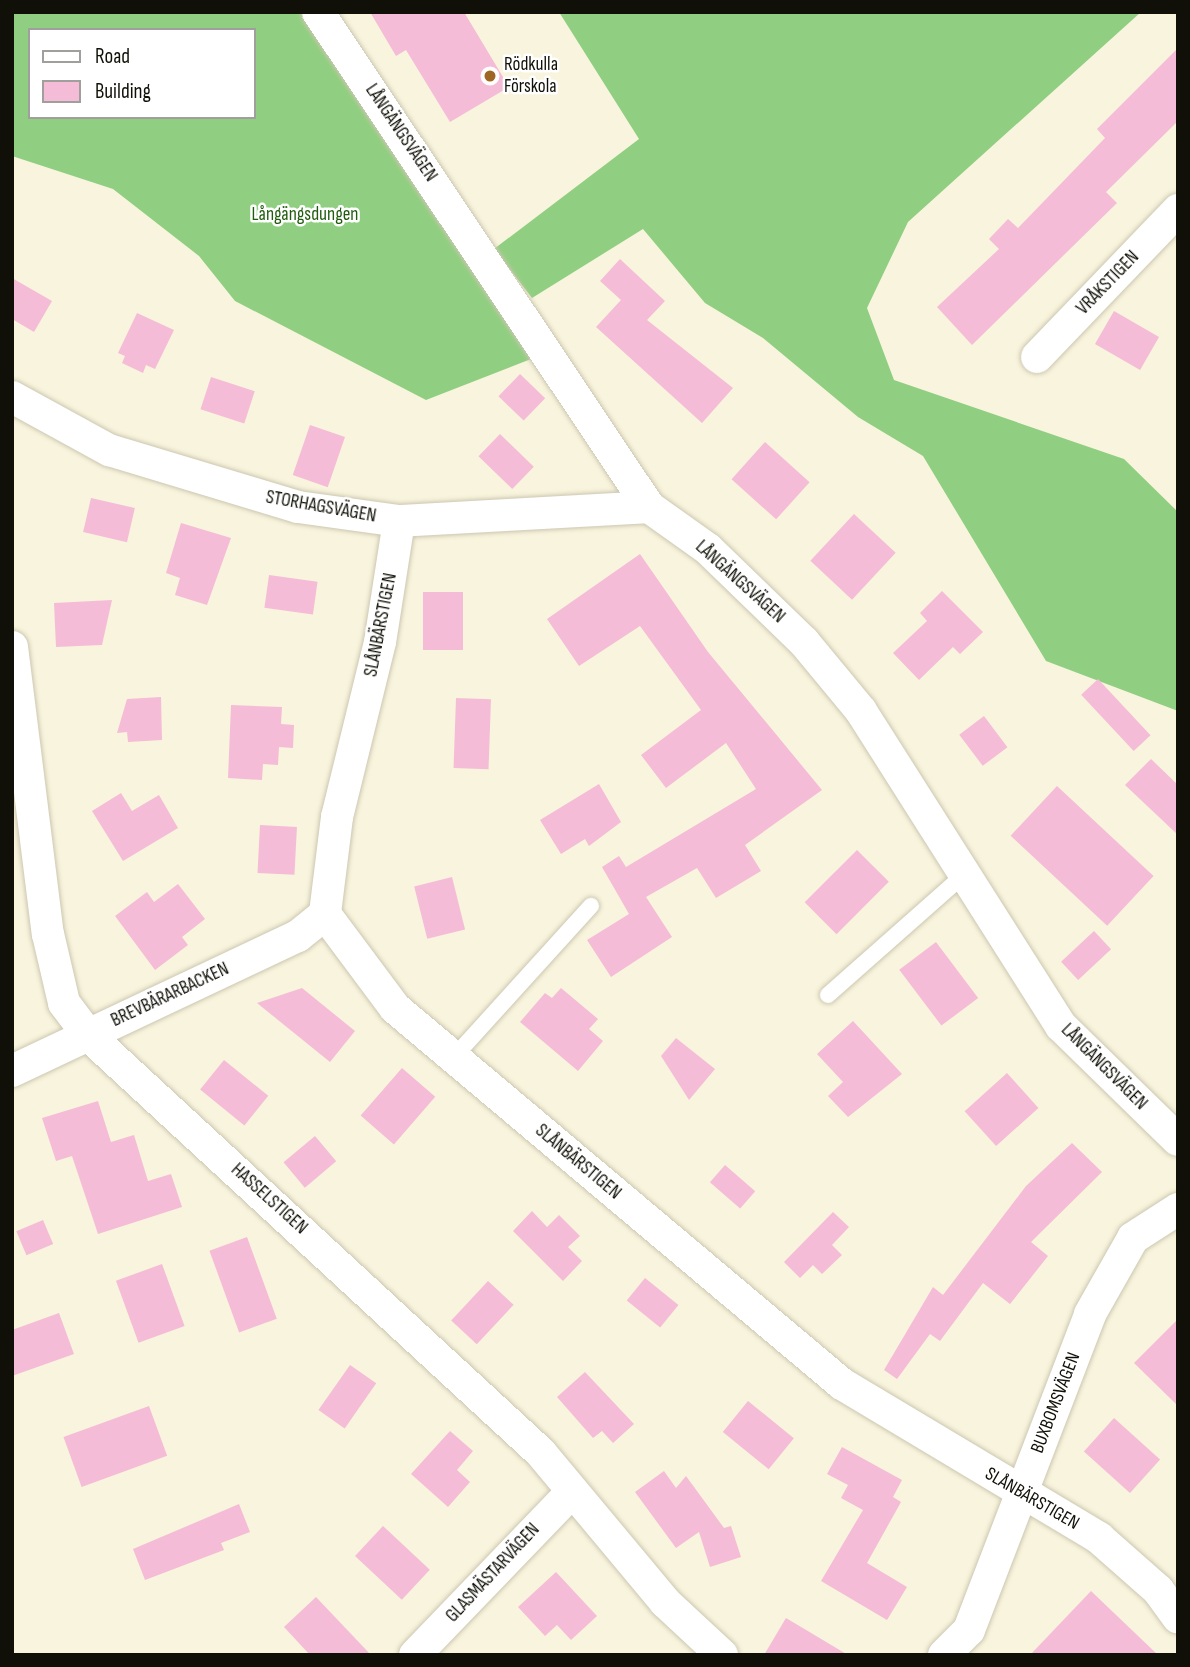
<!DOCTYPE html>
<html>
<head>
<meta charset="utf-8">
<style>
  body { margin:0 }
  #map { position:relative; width:1190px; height:1667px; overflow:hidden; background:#f9f4dd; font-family:"Sofia Sans Condensed",sans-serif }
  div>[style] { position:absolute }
  .forest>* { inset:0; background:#90cf81 }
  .building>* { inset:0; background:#f5bcd7; transform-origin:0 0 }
  .roads { filter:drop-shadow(0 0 2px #ccc7b1) drop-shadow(0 0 2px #ccc7b1) }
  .service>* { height:16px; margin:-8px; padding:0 8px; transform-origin:8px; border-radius:8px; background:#fff }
  .minor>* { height:32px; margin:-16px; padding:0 16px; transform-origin:16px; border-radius:16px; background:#fff }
  .dots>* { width:19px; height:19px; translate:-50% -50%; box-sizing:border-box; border:4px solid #fff; border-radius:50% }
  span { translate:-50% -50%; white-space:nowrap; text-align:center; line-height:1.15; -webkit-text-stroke:5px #fff; paint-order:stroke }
  .poi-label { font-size:19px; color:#111008 }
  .left { translate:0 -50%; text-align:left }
  .street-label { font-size:19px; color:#111008 }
  .park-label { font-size:19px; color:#215c0e }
  .frame { position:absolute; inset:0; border:14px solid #111008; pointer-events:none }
  .legend { position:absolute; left:28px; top:28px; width:228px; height:91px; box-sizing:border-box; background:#fff; border:2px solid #a09f9c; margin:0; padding:9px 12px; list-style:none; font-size:21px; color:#111008 }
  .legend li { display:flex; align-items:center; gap:14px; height:35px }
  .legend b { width:35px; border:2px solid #a09f9c }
</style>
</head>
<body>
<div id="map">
  <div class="forest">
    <div style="clip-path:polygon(evenodd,12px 12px,301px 12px,531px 359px,426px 400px,235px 301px,199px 256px,113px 189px,12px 156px,12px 12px,30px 30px,254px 30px,254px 117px,30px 117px,30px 30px)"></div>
    <div style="clip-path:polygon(559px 12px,1141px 12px,908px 222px,867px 308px,894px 380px,1124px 459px,1178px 512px,1178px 711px,1046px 661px,923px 456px,858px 417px,763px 338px,705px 303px,643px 229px,532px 298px,494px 249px,639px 139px)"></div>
  </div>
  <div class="building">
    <div style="clip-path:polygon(370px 12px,464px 12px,509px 87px,450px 122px,406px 50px,396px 56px)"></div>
    <div style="clip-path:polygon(1178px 48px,1178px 121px,1106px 192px,1117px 203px,972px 345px,937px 307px,999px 249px,989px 239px,1008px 219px,1018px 228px,1105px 138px,1097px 129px)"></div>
    <div style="clip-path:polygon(620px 259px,665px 301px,647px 320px,733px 388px,702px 423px,596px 327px,621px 300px,600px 281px)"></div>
    <div style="clip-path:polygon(12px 278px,52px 301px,34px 332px,12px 319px)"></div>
    <div style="left:1114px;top:311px;width:52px;height:38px;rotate:30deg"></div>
    <div style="clip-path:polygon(137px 313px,174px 330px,155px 369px,146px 365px,143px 373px,122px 363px,125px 356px,118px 353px)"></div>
    <div style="left:520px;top:374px;width:35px;height:31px;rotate:44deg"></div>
    <div style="left:211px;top:377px;width:46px;height:34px;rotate:18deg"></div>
    <div style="left:310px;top:425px;width:37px;height:53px;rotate:19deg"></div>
    <div style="left:500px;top:434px;width:47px;height:31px;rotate:44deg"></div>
    <div style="left:765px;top:442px;width:60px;height:50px;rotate:42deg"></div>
    <div style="left:91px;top:498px;width:45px;height:35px;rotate:13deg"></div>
    <div style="left:854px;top:514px;width:57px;height:64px;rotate:43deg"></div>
    <div style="clip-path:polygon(181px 523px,231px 538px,207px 605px,175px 595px,180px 578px,166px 573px)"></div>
    <div style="clip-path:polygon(640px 554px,708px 652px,822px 790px,745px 845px,761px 871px,716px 898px,697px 868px,646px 897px,672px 937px,611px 977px,587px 940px,629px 914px,602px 867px,619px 856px,626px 867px,756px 789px,726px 743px,666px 788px,641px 755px,701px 710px,640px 626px,579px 666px,547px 619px)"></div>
    <div style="left:269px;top:575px;width:49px;height:33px;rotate:8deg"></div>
    <div style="clip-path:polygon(942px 591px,983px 632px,960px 654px,953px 647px,919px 680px,893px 653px,927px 621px,920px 613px)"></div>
    <div style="left:423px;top:592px;width:40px;height:58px"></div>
    <div style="clip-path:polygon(112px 600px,102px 645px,56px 647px,54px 603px)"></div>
    <div style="left:1098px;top:679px;width:77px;height:23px;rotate:47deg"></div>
    <div style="clip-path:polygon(161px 697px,162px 740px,128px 742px,127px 732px,117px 733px,127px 699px)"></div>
    <div style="left:456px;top:698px;width:35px;height:70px;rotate:2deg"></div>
    <div style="clip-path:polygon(231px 705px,282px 707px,281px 724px,294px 725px,293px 748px,279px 747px,278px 765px,263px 764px,262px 780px,228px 778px)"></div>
    <div style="left:984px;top:716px;width:39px;height:31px;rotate:53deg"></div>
    <div style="clip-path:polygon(1151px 759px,1178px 785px,1178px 835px,1125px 785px)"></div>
    <div style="clip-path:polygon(599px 784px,621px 822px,589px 846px,585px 839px,561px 854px,540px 820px)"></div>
    <div style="left:1057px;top:786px;width:132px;height:68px;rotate:43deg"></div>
    <div style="clip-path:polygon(121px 793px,132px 811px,159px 795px,178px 828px,123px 861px,92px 811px)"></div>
    <div style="left:260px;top:825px;width:37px;height:48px;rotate:3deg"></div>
    <div style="left:857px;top:850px;width:45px;height:74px;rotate:45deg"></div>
    <div style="left:452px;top:877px;width:54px;height:39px;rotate:76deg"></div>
    <div style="clip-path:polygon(178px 884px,205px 919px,182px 937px,188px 945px,155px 970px,115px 916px,147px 892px,154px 902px)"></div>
    <div style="left:1094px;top:931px;width:25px;height:45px;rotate:47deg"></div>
    <div style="left:936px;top:942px;width:70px;height:46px;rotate:53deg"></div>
    <div style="clip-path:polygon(302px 988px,355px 1031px,330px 1062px,257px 1003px)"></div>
    <div style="clip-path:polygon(561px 988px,598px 1019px,589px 1029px,603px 1041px,578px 1071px,520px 1022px,545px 993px,552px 998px)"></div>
    <div style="clip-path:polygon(853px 1021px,902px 1074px,848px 1117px,828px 1096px,843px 1082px,817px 1054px)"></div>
    <div style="clip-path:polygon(676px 1038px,715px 1069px,689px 1100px,661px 1056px)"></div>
    <div style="left:224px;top:1060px;width:57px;height:38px;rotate:39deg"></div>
    <div style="left:402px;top:1068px;width:44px;height:63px;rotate:41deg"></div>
    <div style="left:1007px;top:1073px;width:47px;height:57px;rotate:48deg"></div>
    <div style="clip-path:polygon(98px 1101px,111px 1142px,134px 1135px,148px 1181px,171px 1174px,182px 1207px,98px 1234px,72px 1156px,56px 1161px,42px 1118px)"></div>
    <div style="left:315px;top:1136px;width:33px;height:41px;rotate:50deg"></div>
    <div style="clip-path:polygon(1072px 1143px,1102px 1172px,1031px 1242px,1048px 1256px,1010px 1304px,983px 1283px,940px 1341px,930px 1334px,897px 1379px,884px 1370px,933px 1287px,943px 1295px,1026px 1186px)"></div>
    <div style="left:725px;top:1165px;width:40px;height:23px;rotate:41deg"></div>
    <div style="clip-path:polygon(532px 1211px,547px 1227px,559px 1215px,580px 1236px,568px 1247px,582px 1261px,563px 1281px,513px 1231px)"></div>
    <div style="clip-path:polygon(833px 1212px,849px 1227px,832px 1245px,842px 1255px,822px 1274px,813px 1265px,800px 1278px,784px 1262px)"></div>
    <div style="left:43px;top:1220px;width:26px;height:29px;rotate:67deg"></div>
    <div style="left:247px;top:1237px;width:87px;height:40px;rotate:70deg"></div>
    <div style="left:162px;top:1264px;width:66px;height:49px;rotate:70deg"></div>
    <div style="left:645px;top:1278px;width:43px;height:29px;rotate:39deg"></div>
    <div style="left:488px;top:1281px;width:35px;height:54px;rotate:43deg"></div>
    <div style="clip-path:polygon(59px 1313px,74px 1354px,12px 1376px,12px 1330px)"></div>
    <div style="clip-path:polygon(1178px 1319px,1178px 1406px,1134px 1363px)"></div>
    <div style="left:350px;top:1365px;width:32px;height:55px;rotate:35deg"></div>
    <div style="clip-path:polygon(585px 1372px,634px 1424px,613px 1443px,602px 1431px,593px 1438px,557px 1397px)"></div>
    <div style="left:748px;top:1401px;width:59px;height:40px;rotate:39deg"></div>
    <div style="left:149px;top:1406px;width:53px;height:91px;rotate:70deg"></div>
    <div style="left:1114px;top:1418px;width:62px;height:45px;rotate:42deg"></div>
    <div style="clip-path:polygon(450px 1431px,473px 1451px,457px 1470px,470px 1482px,448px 1507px,411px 1474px)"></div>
    <div style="clip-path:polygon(842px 1447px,902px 1480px,893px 1497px,901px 1502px,867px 1563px,907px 1587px,887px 1620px,821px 1581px,863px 1510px,841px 1498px,848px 1485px,827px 1474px)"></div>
    <div style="clip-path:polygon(664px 1471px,676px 1488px,686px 1476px,724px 1528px,731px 1526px,741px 1557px,710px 1567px,699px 1532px,676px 1548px,635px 1492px)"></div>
    <div style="clip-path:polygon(239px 1504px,250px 1532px,221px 1543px,224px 1550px,145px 1580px,133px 1549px)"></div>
    <div style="left:383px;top:1526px;width:64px;height:41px;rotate:43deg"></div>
    <div style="clip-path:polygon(556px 1572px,597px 1616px,571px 1640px,557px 1625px,545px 1636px,518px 1607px)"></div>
    <div style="clip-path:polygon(1091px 1591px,1158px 1655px,1030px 1655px)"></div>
    <div style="clip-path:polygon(316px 1597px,371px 1655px,310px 1655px,284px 1627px)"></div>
    <div style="clip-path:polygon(786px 1618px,848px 1655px,764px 1655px)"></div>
  </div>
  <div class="roads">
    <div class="service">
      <div style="left:828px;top:995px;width:183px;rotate:-41.5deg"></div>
      <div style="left:454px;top:1057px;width:204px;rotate:-47.8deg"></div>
    </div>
    <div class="minor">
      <div style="left:318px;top:12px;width:595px;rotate:56.23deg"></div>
      <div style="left:649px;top:507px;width:72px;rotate:35.4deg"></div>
      <div style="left:708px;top:549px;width:134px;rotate:44.1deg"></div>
      <div style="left:804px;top:642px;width:89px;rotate:50.4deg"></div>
      <div style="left:861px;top:711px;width:373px;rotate:57.6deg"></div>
      <div style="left:1061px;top:1026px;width:163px;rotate:44.3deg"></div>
      <div style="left:1037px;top:357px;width:204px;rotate:-46.2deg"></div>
      <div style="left:12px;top:397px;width:111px;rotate:28.7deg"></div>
      <div style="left:109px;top:450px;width:197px;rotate:16.8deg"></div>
      <div style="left:298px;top:507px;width:102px;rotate:7.9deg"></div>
      <div style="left:399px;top:521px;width:250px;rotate:-3.2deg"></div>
      <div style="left:399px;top:521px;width:122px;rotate:98.9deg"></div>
      <div style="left:380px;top:642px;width:180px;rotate:103.8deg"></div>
      <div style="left:337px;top:817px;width:98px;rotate:97.1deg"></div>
      <div style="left:325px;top:914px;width:117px;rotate:53.3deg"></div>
      <div style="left:395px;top:1008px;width:584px;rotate:40.07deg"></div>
      <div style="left:842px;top:1384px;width:300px;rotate:30.9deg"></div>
      <div style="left:1099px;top:1538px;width:79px;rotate:41.4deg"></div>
      <div style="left:1158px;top:1590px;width:34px;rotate:54deg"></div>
      <div style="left:12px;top:647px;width:289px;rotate:82.9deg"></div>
      <div style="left:48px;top:934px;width:71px;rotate:76.9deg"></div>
      <div style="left:64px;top:1003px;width:39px;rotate:53deg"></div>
      <div style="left:87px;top:1034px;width:618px;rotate:42.7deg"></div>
      <div style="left:541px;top:1453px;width:194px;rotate:50.2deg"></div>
      <div style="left:665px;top:1602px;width:78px;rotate:42.9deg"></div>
      <div style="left:12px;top:1071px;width:316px;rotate:-25.3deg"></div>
      <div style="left:298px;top:936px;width:35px;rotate:-39deg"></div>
      <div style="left:415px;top:1655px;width:226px;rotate:-46.1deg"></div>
      <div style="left:944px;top:1655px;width:35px;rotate:-45deg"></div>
      <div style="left:969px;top:1630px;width:338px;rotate:-69deg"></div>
      <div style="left:1090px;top:1314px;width:87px;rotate:-60.5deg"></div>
      <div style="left:1133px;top:1238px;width:54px;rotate:-32.8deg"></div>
    </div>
  </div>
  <div class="dots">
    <div style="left:490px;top:76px;background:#9f6724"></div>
  </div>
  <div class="poi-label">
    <span class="left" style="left:504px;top:76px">Rödkulla<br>Förskola</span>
  </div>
  <div class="street-label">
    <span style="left:401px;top:133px;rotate:56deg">LÅNGÄNGSVÄGEN</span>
    <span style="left:1108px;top:283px;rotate:-46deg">VRÅKSTIGEN</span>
    <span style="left:321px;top:507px;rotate:10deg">STORHAGSVÄGEN</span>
    <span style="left:740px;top:582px;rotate:42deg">LÅNGÄNGSVÄGEN</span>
    <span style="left:381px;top:625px;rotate:-79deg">SLÅNBÄRSTIGEN</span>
    <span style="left:170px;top:995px;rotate:-25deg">BREVBÄRARBACKEN</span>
    <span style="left:1104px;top:1067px;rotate:45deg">LÅNGÄNGSVÄGEN</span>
    <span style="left:578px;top:1162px;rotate:40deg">SLÅNBÄRSTIGEN</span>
    <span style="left:269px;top:1199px;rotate:42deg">HASSELSTIGEN</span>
    <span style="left:1056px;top:1403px;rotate:-69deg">BUXBOMSVÄGEN</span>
    <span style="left:1032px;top:1499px;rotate:30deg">SLÅNBÄRSTIGEN</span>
    <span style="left:493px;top:1573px;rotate:-47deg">GLASMÄSTARVÄGEN</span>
  </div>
  <div class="park-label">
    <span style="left:305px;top:215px">Långängsdungen</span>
  </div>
  <div class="frame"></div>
  <ul class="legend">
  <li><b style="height:9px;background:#fff"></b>Road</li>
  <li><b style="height:19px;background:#f5bcd7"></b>Building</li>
  </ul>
</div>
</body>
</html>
